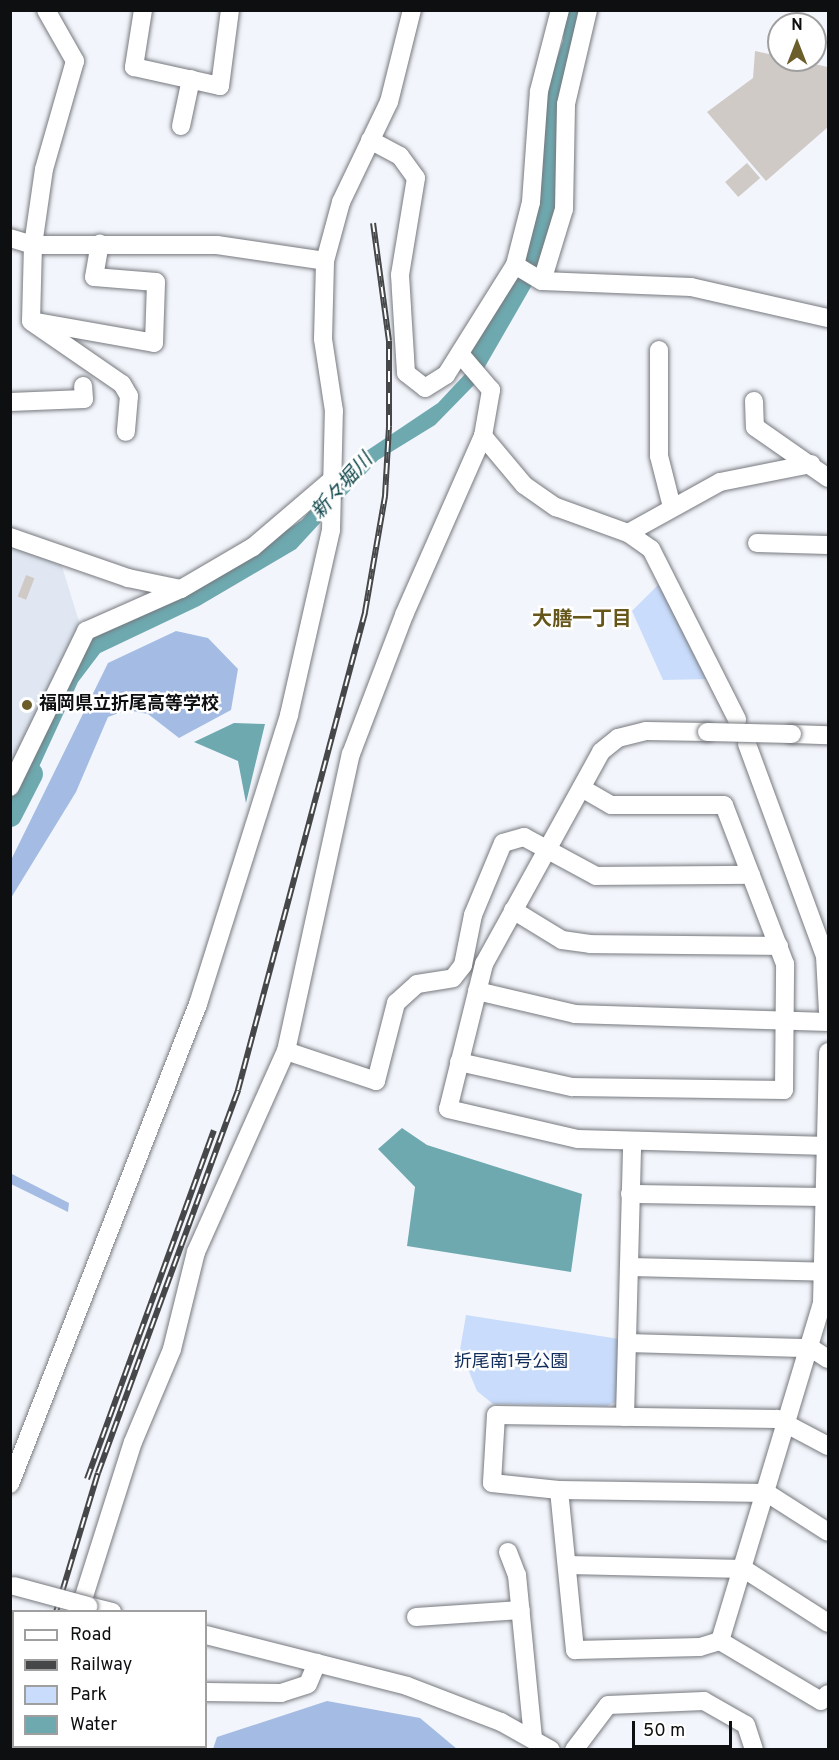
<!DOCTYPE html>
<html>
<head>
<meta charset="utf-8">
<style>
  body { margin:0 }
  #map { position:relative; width:839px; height:1760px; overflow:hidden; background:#f2f5fb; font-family:Overpass,"Noto Sans JP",sans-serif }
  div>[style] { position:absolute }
  .built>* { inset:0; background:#e0e7f2 }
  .green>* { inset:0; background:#c9dcfb }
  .forest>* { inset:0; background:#a4bce3 }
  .water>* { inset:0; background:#6ea9b0 }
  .river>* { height:24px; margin:-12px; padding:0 12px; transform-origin:12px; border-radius:12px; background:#6ea9b0 }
  .building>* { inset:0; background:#d0cac6; transform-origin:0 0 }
  .roads { filter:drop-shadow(0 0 2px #76797e) drop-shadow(0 0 2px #76797e) }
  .minor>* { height:18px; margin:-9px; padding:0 9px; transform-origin:9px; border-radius:9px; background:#fff }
  .rail>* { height:6px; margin-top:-3px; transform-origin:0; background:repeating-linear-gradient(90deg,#fff 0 11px,#454749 0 22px); box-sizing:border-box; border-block:2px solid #454749 }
  .bridges { filter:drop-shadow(0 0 2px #76797e) drop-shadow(0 0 2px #76797e) }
  .minor-bridge>* { height:18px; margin:-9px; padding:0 9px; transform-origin:9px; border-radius:9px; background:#fff }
  .dots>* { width:16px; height:16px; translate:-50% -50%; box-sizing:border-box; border:3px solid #fff; border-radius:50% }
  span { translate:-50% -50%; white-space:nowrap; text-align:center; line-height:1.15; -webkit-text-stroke:5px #fff; paint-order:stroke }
  .poi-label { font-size:18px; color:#0e0f10; font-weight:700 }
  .left { translate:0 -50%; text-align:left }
  .park-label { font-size:18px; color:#112d5c }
  .water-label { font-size:20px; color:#0f464b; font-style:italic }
  .neighbourhood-label { font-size:20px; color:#66561a; font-weight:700 }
  .frame { position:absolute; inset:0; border:12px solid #0e0f10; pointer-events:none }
  .legend { position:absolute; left:12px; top:1610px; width:195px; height:138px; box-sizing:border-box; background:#fff; border:2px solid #9f9f9f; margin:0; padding:8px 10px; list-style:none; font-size:18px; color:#0e0f10 }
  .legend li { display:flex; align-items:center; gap:12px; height:30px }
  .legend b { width:30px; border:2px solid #9f9f9f }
  .north { position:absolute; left:767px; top:12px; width:60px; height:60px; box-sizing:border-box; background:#fff; border:2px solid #9f9f9f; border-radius:50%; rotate:0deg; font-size:16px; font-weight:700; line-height:24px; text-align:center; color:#0e0f10 }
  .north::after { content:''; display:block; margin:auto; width:21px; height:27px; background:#6c5e2b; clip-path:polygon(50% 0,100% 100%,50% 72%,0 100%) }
  .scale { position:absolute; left:632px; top:1721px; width:100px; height:27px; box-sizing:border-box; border:3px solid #0e0f10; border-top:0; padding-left:8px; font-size:18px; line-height:21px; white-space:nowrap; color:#0e0f10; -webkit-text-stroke:4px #fff; paint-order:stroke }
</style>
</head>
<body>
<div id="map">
  <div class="built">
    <div style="clip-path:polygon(11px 545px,60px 560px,82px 631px,11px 777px)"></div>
  </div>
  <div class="green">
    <div style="clip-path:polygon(664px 579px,712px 679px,663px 680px,632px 611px)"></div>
    <div style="clip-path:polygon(466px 1315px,619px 1339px,618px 1401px,607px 1406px,493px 1404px,477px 1391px,460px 1350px)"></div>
  </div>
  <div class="forest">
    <div style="clip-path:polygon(176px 631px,208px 638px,238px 669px,231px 710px,179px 738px,148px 714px,127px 710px,108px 717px,76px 792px,11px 898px,11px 860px,108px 663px)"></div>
    <div style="clip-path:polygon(10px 1173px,69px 1203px,68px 1212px,11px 1184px)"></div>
    <div style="clip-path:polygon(327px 1701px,420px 1718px,457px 1749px,213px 1749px,217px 1737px)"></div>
  </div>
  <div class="water">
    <div style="clip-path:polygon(565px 11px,580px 11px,558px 105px,556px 217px,532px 285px,475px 384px,435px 425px,378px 460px,296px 549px,199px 606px,100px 653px,78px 682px,21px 806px,13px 801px,83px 642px,258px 549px,302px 520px,353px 460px,438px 403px,467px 372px,469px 353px,515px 281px,545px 91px,563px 41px)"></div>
    <div style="clip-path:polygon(234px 723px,265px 724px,246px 803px,238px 761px,194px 742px)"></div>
    <div style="clip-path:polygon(402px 1128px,427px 1145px,582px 1194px,571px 1272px,407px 1246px,415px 1187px,378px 1149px)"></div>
  </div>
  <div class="river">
    <div style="left:10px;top:815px;width:46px;rotate:-62.9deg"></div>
  </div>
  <div class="building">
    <div style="clip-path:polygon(755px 51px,828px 67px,828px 127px,766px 181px,707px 112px,753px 78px)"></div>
    <div style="left:747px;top:163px;width:20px;height:29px;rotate:49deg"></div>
    <div style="left:26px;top:575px;width:9px;height:23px;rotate:21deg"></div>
  </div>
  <div class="roads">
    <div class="minor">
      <div style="left:46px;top:10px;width:59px;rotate:60.4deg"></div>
      <div style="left:75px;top:61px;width:112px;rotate:106deg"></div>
      <div style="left:44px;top:169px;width:77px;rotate:98.2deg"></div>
      <div style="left:33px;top:245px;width:76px;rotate:91.5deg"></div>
      <div style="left:31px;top:321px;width:125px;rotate:10.1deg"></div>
      <div style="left:154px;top:343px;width:61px;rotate:-88.1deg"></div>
      <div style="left:156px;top:282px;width:62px;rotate:-175.4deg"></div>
      <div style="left:94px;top:277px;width:34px;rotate:-80deg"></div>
      <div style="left:143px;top:10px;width:58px;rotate:99deg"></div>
      <div style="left:134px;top:67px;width:88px;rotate:12.5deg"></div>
      <div style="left:220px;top:86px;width:77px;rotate:-82.5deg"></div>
      <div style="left:181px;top:126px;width:48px;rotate:-78deg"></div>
      <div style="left:370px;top:140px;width:34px;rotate:28deg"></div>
      <div style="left:400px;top:156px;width:27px;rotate:54deg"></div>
      <div style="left:416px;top:178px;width:98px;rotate:99.4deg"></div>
      <div style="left:400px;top:275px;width:98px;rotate:86.5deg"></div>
      <div style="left:406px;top:373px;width:24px;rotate:38deg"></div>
      <div style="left:425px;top:388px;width:25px;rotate:-32deg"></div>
      <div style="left:446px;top:375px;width:130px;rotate:-57.9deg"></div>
      <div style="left:515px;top:265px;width:65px;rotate:-75.7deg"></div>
      <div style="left:531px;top:202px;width:111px;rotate:-85.9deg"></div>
      <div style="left:539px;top:91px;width:84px;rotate:-75.5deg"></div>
      <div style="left:10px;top:238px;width:24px;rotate:17deg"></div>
      <div style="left:33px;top:245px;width:184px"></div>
      <div style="left:217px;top:245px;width:109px;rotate:8.4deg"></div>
      <div style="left:515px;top:265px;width:31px;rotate:31deg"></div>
      <div style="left:542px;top:281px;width:149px;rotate:2.3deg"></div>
      <div style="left:691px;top:287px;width:140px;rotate:12.8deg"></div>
      <div style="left:542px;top:281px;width:75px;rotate:-73deg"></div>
      <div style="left:564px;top:209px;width:105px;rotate:-88.9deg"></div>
      <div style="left:566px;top:104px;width:97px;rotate:-76.8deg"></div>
      <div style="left:32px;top:322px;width:109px;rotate:34.6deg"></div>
      <div style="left:122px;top:384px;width:14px;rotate:60deg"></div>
      <div style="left:129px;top:396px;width:36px;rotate:95deg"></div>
      <div style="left:659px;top:350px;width:106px;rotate:90deg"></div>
      <div style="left:659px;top:456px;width:53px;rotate:75.7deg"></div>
      <div style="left:754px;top:401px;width:26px;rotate:88deg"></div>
      <div style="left:755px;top:427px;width:89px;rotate:34.9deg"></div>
      <div style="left:10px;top:402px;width:74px;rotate:-2.3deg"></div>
      <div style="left:84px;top:399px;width:13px;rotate:-94deg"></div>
      <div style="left:483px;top:436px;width:64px;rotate:50.1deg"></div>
      <div style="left:524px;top:485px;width:39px;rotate:35deg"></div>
      <div style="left:556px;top:507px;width:77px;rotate:19.9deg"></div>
      <div style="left:628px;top:533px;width:28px;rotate:35deg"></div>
      <div style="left:651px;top:549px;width:191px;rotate:63.2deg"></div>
      <div style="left:628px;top:533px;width:105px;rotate:-29deg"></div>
      <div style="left:720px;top:482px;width:93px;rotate:-11.2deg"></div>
      <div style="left:10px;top:537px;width:125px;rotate:19.2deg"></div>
      <div style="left:128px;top:578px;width:54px;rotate:11.7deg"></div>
      <div style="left:757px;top:543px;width:71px;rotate:1.6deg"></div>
      <div style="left:707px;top:732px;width:61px;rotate:-179.1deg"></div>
      <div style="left:646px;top:731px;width:29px;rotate:166deg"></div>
      <div style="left:618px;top:738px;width:22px;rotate:141deg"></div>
      <div style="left:601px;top:752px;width:242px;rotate:118.9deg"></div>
      <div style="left:484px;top:964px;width:149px;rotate:103.9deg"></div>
      <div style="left:448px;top:1109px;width:133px;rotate:13deg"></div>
      <div style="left:578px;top:1139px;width:250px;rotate:1.6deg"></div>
      <div style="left:792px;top:734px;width:36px;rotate:2deg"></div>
      <div style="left:747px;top:744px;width:226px;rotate:69.8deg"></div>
      <div style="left:825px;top:956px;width:55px;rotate:86.9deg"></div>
      <div style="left:10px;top:787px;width:174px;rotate:-64deg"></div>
      <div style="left:86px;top:631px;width:104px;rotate:-23.9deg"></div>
      <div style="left:181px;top:589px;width:83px;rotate:-30.3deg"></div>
      <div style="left:253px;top:547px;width:108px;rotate:-40.5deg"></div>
      <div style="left:513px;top:910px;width:57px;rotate:31.5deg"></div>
      <div style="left:562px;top:940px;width:28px;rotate:8deg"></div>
      <div style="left:590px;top:944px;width:189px;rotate:0.6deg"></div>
      <div style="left:477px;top:991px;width:101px;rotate:13.2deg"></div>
      <div style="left:575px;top:1014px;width:253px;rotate:1.8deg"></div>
      <div style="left:286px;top:1051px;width:95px;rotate:18.4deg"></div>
      <div style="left:376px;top:1081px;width:81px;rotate:-75.6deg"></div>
      <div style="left:396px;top:1003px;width:28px;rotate:-42deg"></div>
      <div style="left:417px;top:984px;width:36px;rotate:-9deg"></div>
      <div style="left:453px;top:978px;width:16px;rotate:-52deg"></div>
      <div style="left:463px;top:965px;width:51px;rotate:-78.7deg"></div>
      <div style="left:473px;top:915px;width:78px;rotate:-67.4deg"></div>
      <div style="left:503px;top:843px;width:22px;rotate:-16deg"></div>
      <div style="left:524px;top:837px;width:82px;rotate:28.4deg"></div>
      <div style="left:596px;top:876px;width:155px;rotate:-0.4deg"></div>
      <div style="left:459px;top:1062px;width:116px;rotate:12.5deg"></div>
      <div style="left:572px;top:1087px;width:212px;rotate:0.8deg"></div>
      <div style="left:784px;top:1090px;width:126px;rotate:-89.5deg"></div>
      <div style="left:785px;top:964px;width:170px;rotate:-111deg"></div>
      <div style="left:724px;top:805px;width:113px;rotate:180deg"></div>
      <div style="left:611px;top:805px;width:34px;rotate:-150deg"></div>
      <div style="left:630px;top:1194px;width:198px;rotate:0.9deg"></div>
      <div style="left:629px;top:1267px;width:199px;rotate:1.4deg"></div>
      <div style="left:627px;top:1343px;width:184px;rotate:1.6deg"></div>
      <div style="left:811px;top:1348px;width:20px;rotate:33deg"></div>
      <div style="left:625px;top:1417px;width:274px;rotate:-88.5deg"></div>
      <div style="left:828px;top:1446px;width:58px;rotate:-152.1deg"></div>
      <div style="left:777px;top:1419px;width:281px;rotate:-179.2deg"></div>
      <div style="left:496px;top:1415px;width:68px;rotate:93.4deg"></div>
      <div style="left:492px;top:1483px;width:67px;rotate:6deg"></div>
      <div style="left:559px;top:1490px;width:208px;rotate:0.8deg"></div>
      <div style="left:767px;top:1493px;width:72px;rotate:32.6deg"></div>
      <div style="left:10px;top:1484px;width:516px;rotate:-68.61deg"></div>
      <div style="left:198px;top:1004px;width:303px;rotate:-72.5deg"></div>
      <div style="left:289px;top:715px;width:190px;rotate:-77.2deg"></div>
      <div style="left:331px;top:530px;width:119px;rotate:-88.6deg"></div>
      <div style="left:334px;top:411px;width:73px;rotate:-98.7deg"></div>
      <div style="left:323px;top:339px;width:78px;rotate:-88.5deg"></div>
      <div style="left:325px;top:261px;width:61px;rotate:-74.8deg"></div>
      <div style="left:341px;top:202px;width:111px;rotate:-64.4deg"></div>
      <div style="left:389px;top:102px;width:95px;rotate:-76deg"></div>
      <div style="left:559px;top:1490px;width:161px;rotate:84.3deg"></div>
      <div style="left:575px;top:1650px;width:125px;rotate:-1.4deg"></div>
      <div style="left:700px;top:1647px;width:21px;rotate:-17deg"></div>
      <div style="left:720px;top:1641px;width:353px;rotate:-73.2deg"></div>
      <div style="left:822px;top:1303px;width:251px;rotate:-88.6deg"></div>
      <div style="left:508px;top:1552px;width:25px;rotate:69deg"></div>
      <div style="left:517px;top:1575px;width:165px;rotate:84.4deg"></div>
      <div style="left:568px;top:1565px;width:176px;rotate:1.3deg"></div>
      <div style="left:744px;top:1569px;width:100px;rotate:32.7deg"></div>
      <div style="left:88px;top:1606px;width:25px;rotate:14deg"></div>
      <div style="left:79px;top:1612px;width:178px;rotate:-72.4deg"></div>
      <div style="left:133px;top:1442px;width:101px;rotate:-67.2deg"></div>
      <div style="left:172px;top:1349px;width:100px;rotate:-76.1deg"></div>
      <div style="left:196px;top:1252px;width:220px;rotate:-65.9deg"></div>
      <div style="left:286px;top:1051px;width:304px;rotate:-77.7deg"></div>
      <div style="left:351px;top:754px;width:149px;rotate:-69.1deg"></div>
      <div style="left:404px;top:615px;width:196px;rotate:-66.2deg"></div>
      <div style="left:483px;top:436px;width:47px;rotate:-80.1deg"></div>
      <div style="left:491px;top:390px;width:46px;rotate:-130.6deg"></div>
      <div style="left:416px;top:1617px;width:105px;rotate:-3.8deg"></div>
      <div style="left:206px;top:1635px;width:207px;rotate:14.2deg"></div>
      <div style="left:407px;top:1686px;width:101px;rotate:21deg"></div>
      <div style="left:501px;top:1722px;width:57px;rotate:29.2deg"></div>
      <div style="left:720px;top:1641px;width:117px;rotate:30.7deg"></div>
      <div style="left:821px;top:1701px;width:10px;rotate:-45deg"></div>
      <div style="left:206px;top:1692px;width:75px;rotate:0.8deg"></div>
      <div style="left:281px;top:1693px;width:28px;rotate:-18deg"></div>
      <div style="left:308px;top:1684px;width:23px;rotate:-67deg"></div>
      <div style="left:74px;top:1746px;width:4px;rotate:90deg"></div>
      <div style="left:574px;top:1750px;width:56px;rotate:-52.9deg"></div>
      <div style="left:608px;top:1705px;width:96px;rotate:-2.4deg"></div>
      <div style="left:704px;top:1701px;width:48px;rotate:29.7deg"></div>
      <div style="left:746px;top:1725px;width:26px;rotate:72deg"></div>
    </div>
  </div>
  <div class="rail">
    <div style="left:87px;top:1479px;width:371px;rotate:-70deg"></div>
    <div style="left:56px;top:1612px;width:145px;rotate:-73.2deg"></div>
    <div style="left:98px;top:1473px;width:408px;rotate:-69.9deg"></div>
    <div style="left:238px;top:1090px;width:495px;rotate:-75.1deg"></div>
    <div style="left:365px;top:612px;width:118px;rotate:-80.2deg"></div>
    <div style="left:385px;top:496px;width:70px;rotate:-86.7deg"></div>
    <div style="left:389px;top:426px;width:85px;rotate:-90deg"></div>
    <div style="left:389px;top:341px;width:119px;rotate:-97.7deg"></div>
    <div style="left:27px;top:1750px;width:4px;rotate:-76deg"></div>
  </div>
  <div class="bridges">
    <div class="minor-bridge">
      <div style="left:707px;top:732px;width:85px;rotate:1.3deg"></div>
      <div style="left:14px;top:1586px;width:77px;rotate:15.1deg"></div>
    </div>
  </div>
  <div class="dots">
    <div style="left:27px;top:705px;background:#6c5e2b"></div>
  </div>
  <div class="poi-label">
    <span class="left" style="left:39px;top:705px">福岡県立折尾高等学校</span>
  </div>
  <div class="park-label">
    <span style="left:511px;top:1363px">折尾南1号公園</span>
  </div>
  <div class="water-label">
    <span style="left:343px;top:487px;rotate:-48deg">新々堀川</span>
  </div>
  <div class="neighbourhood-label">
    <span style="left:582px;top:620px">大膳一丁目</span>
  </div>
  <div class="frame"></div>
  <ul class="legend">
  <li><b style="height:8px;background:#fff"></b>Road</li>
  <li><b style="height:8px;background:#454749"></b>Railway</li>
  <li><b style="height:16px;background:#c9dcfb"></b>Park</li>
  <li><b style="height:16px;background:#6ea9b0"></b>Water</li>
  </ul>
  <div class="north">N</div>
  <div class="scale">50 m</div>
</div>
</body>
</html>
